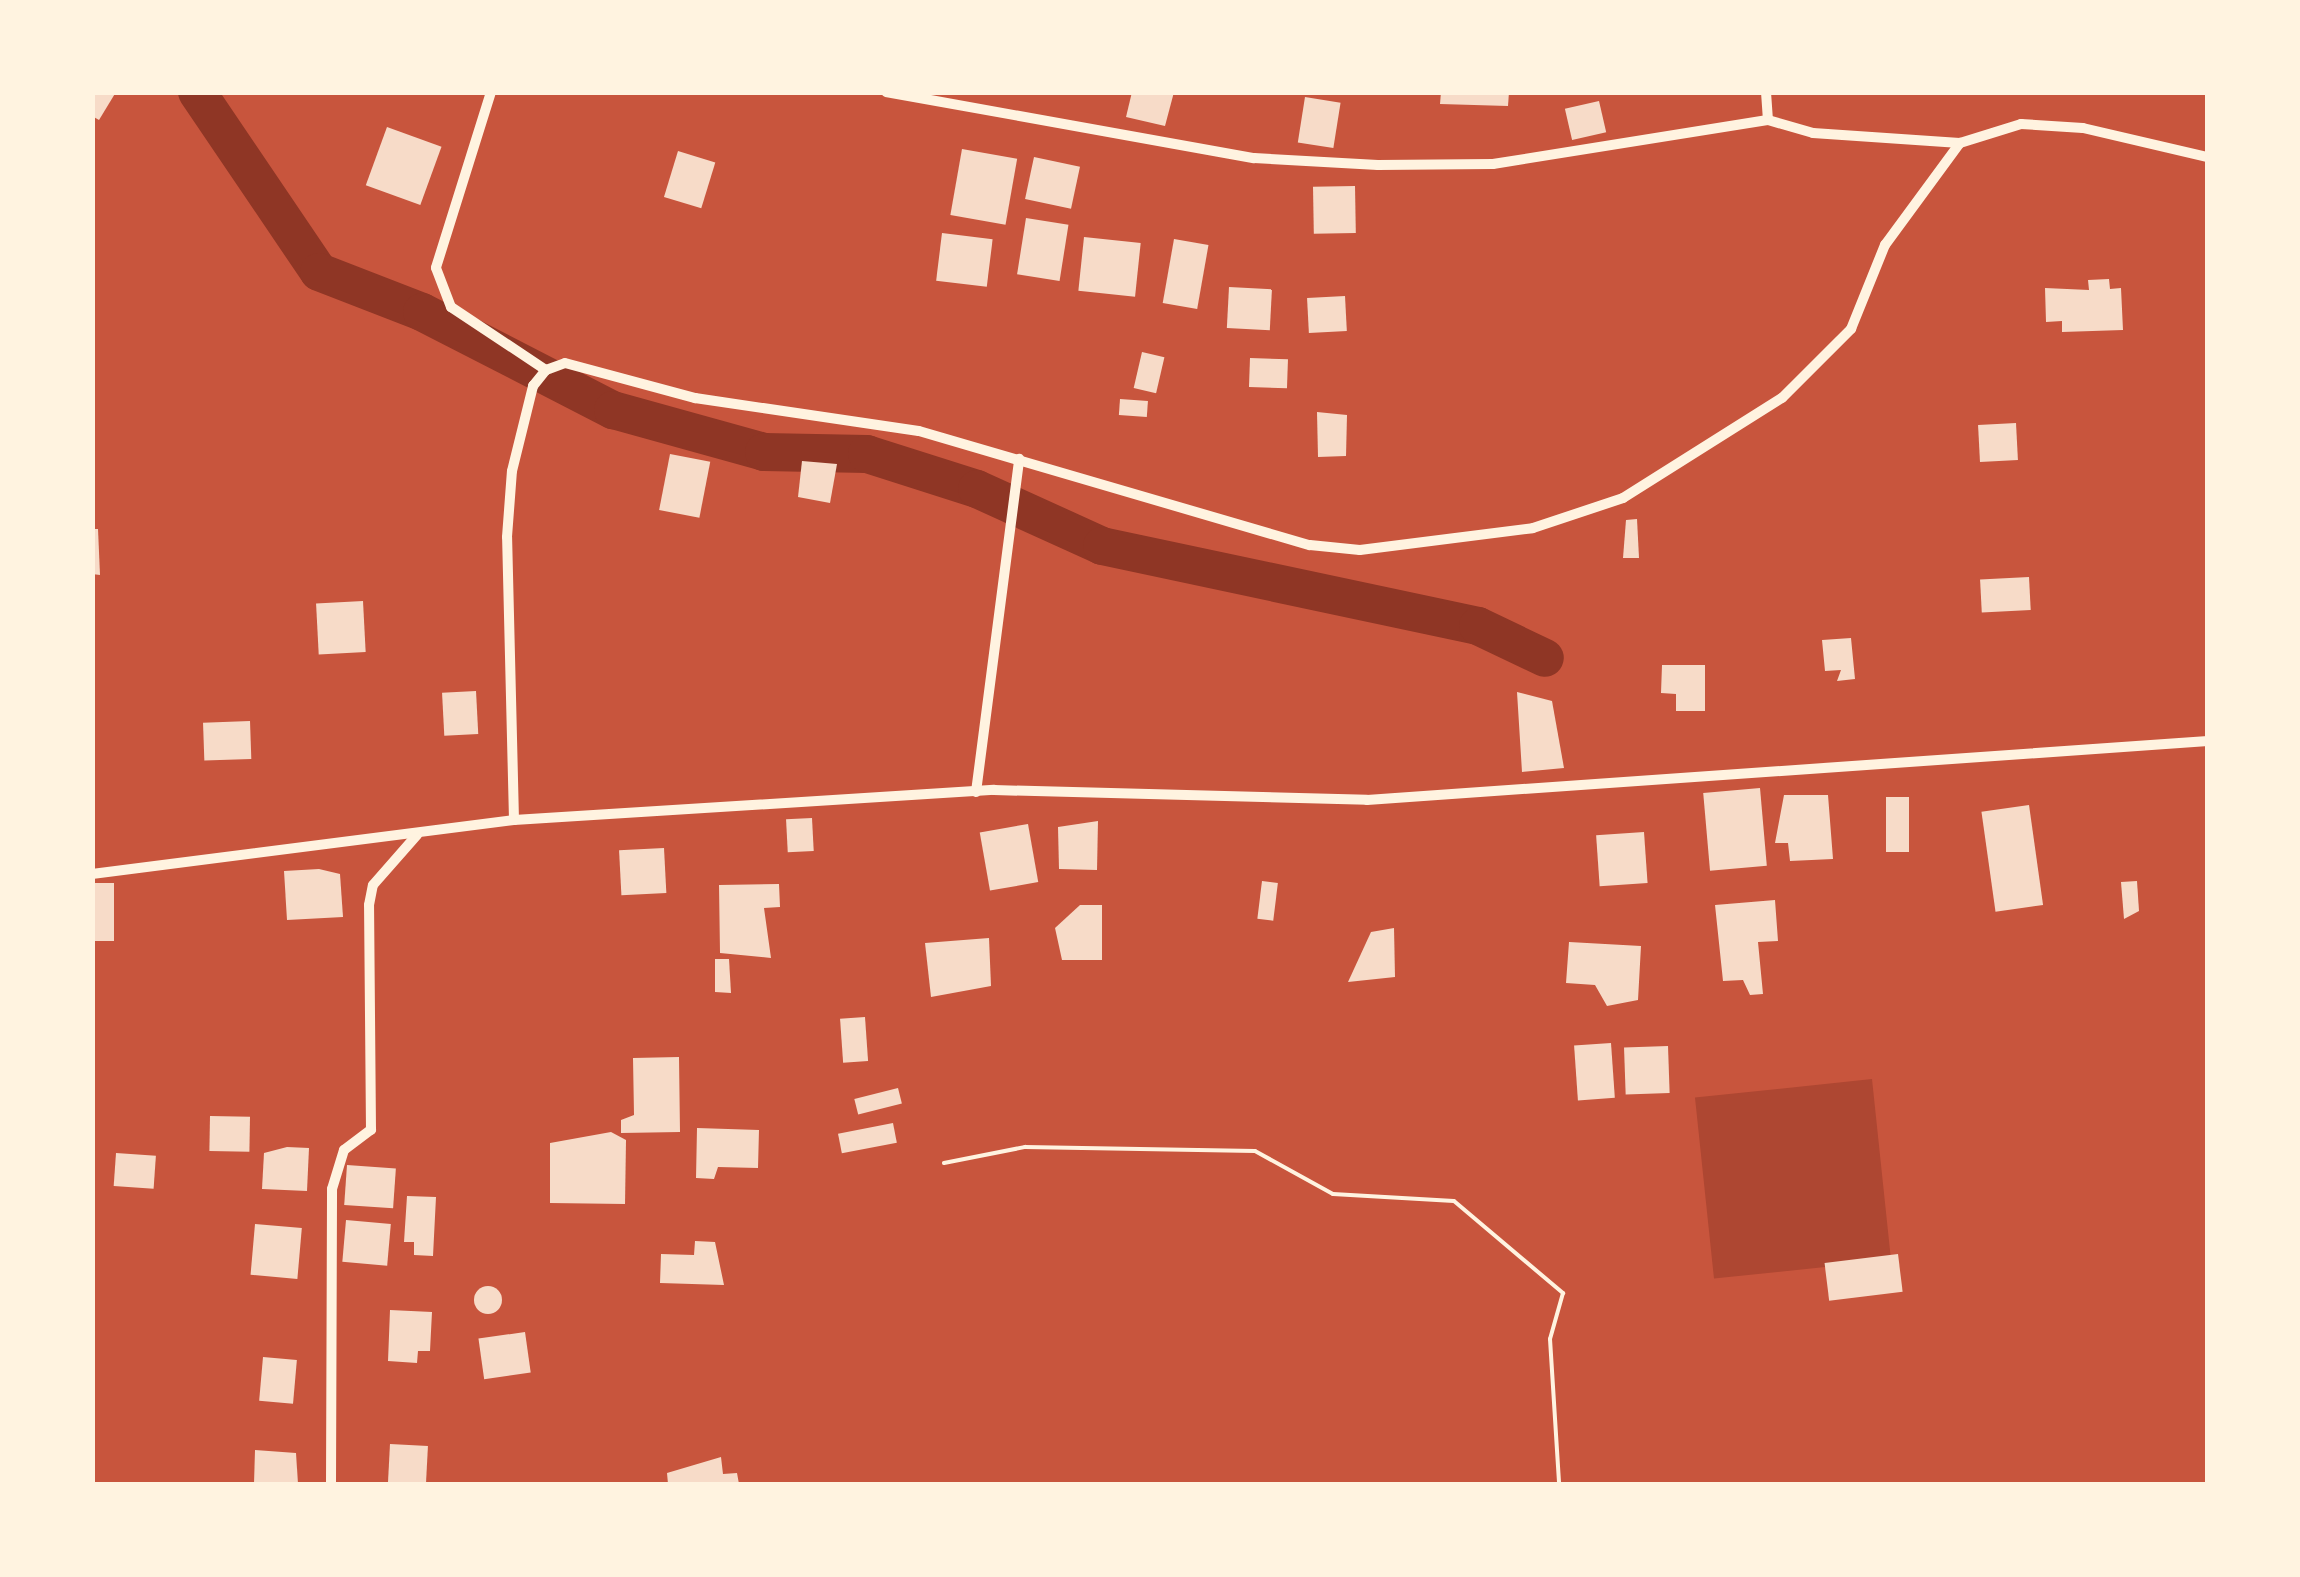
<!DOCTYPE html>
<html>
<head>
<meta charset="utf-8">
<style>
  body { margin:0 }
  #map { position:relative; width:2300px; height:1577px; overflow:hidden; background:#c8553d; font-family:"Roboto Condensed",sans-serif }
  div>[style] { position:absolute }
  .green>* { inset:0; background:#ae4732; transform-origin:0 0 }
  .river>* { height:38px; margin:-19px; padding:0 19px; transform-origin:19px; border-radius:19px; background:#8f3625 }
  .building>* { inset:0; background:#f7dbc8; transform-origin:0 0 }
  .round { border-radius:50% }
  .path>* { height:4px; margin:-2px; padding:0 2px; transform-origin:2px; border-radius:2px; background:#fff3e0 }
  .minor>* { height:10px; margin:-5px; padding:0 5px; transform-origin:5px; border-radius:5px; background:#fff3e0 }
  span { translate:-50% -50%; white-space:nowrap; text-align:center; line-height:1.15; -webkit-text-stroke:10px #fff3e0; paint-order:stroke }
  .frame { position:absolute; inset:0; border:95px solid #fff3e0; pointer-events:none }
</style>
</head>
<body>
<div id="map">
  <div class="green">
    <div style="left:1872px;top:1079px;width:182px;height:178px;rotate:84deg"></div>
  </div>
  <div class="river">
    <div style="left:197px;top:92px;width:217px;rotate:55.9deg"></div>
    <div style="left:319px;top:272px;width:110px;rotate:21.2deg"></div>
    <div style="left:422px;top:312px;width:215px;rotate:27.2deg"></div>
    <div style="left:613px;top:410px;width:157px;rotate:15.5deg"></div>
    <div style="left:764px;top:452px;width:103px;rotate:1.1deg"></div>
    <div style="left:867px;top:454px;width:115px;rotate:17.7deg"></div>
    <div style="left:977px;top:489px;width:137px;rotate:24.5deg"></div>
    <div style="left:1102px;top:546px;width:384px;rotate:12deg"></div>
    <div style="left:1478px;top:626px;width:74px;rotate:25.5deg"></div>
  </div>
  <div class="building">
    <div style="clip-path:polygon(92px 92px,116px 92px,99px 120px,92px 116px)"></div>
    <div style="clip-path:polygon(1132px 92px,1174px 92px,1165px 126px,1126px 117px)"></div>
    <div style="clip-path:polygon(1441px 92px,1509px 92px,1508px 106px,1440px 104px)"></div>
    <div style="left:1305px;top:97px;width:36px;height:46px;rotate:9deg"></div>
    <div style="left:1599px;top:101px;width:32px;height:35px;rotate:77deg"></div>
    <div style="left:387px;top:127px;width:58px;height:62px;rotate:20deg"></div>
    <div style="left:962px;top:149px;width:56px;height:67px;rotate:10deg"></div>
    <div style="left:678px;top:151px;width:39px;height:48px;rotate:17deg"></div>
    <div style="left:1034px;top:157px;width:47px;height:43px;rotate:12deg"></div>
    <div style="left:1355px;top:186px;width:47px;height:42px;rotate:89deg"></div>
    <div style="left:1026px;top:218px;width:43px;height:57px;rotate:9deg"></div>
    <div style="left:942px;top:233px;width:51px;height:48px;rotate:7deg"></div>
    <div style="left:1084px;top:237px;width:57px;height:54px;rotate:6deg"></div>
    <div style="left:1174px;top:239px;width:35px;height:65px;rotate:10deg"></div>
    <div style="clip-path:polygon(2109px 279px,2110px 289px,2121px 288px,2123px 330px,2062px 332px,2062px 321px,2046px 322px,2045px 288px,2089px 290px,2088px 280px)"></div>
    <div style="left:1229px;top:287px;width:43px;height:41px;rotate:3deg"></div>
    <div style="left:1345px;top:296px;width:35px;height:38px;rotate:87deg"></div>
    <div style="left:1142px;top:352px;width:23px;height:37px;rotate:13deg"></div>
    <div style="left:1250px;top:358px;width:38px;height:29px;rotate:2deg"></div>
    <div style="left:1120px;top:399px;width:28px;height:16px;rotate:4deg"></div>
    <div style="clip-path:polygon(1317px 412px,1347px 415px,1346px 456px,1318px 457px)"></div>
    <div style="left:2016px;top:423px;width:37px;height:38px;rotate:87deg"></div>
    <div style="left:670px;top:454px;width:41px;height:57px;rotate:11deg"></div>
    <div style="clip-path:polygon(802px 461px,837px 464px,830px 503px,798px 497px)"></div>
    <div style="clip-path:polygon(1637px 519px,1639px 558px,1623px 558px,1626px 520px)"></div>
    <div style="clip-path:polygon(92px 529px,98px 529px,100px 575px,92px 574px)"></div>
    <div style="left:2029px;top:577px;width:33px;height:49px;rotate:87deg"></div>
    <div style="left:363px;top:601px;width:51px;height:47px;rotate:87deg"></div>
    <div style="clip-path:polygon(1851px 638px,1855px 679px,1837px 681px,1841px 670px,1825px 671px,1822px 640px)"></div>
    <div style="clip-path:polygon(1662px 665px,1705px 665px,1705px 711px,1676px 711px,1676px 694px,1661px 693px)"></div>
    <div style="left:476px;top:691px;width:43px;height:34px;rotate:87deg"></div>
    <div style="clip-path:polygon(1517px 692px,1552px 701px,1564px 768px,1522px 772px)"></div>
    <div style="left:250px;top:721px;width:38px;height:47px;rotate:88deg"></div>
    <div style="left:1760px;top:788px;width:78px;height:57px;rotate:85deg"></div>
    <div style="clip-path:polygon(1784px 795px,1828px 795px,1833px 859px,1790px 861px,1788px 843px,1775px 843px)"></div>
    <div style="left:1886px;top:797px;width:23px;height:55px"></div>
    <div style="left:2029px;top:805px;width:101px;height:48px;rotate:82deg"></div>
    <div style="left:812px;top:818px;width:33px;height:26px;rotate:87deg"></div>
    <div style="clip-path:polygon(1098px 821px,1097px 870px,1059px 869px,1058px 827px)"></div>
    <div style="left:1028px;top:824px;width:59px;height:49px;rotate:80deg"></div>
    <div style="left:1644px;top:832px;width:51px;height:48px;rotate:86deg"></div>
    <div style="left:664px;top:848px;width:45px;height:45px;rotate:87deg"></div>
    <div style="clip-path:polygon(319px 869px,340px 874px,343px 917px,287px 920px,284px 871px)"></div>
    <div style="left:1262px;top:881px;width:16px;height:38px;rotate:7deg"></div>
    <div style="clip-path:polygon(2137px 881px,2139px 911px,2124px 919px,2121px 882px)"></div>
    <div style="left:92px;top:883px;width:22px;height:58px"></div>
    <div style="clip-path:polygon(779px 884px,780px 907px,764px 908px,771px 958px,720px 953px,719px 885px)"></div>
    <div style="clip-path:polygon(1775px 900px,1778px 941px,1758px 942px,1763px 994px,1750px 995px,1743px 980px,1723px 981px,1715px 905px)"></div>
    <div style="clip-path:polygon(1080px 905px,1102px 905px,1102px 960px,1062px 960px,1055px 928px)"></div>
    <div style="clip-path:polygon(1394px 928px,1395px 977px,1348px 982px,1371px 932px)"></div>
    <div style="clip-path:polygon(989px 938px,991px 986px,931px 997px,925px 943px)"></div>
    <div style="clip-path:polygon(1569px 942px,1641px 946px,1638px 1000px,1607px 1006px,1595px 985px,1566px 983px)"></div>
    <div style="clip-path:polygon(715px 959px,729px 959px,731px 993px,715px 992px)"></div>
    <div style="left:865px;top:1017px;width:44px;height:25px;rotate:86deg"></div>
    <div style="left:1611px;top:1043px;width:55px;height:37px;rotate:86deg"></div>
    <div style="left:1668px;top:1046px;width:47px;height:44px;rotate:88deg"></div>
    <div style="clip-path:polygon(679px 1057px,680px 1132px,621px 1133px,621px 1120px,634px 1115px,633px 1058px)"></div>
    <div style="left:898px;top:1088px;width:16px;height:45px;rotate:76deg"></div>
    <div style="left:210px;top:1116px;width:40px;height:35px;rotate:1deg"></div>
    <div style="left:893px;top:1123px;width:20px;height:56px;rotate:79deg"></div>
    <div style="clip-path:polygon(697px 1128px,759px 1130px,758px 1168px,718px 1167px,714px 1179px,696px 1178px)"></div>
    <div style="clip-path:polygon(611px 1132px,626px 1140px,625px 1204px,550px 1203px,550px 1143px)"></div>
    <div style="clip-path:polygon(287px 1147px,309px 1148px,307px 1191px,262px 1189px,264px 1153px)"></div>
    <div style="left:116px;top:1153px;width:40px;height:33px;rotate:4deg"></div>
    <div style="left:347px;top:1165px;width:49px;height:40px;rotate:4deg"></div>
    <div style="clip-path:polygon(407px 1196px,436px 1197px,433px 1256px,414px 1255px,414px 1242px,404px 1242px)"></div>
    <div style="left:346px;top:1220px;width:45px;height:42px;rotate:5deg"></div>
    <div style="left:255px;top:1224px;width:47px;height:51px;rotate:5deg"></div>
    <div style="clip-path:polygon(695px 1241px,715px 1242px,724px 1285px,660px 1283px,661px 1254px,694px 1255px)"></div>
    <div style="left:1898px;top:1254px;width:38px;height:74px;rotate:83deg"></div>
    <div class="round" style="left:474px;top:1286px;width:28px;height:28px"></div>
    <div style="clip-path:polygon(390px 1310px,432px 1312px,430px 1351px,418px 1351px,417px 1363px,388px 1361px)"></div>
    <div style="left:525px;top:1332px;width:41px;height:47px;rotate:82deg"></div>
    <div style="left:263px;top:1357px;width:34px;height:44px;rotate:5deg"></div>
    <div style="left:390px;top:1444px;width:38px;height:39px;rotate:3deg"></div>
    <div style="clip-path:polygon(255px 1450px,296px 1453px,298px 1484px,254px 1484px)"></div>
    <div style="clip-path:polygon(721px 1457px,723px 1474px,737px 1473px,739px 1484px,668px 1484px,667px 1473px)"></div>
  </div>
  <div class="path">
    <div style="left:944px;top:1163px;width:83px;rotate:-11.2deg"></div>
    <div style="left:1025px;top:1147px;width:230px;rotate:1deg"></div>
    <div style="left:1255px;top:1151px;width:89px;rotate:28.9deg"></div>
    <div style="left:1333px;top:1194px;width:121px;rotate:3.3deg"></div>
    <div style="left:1454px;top:1201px;width:143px;rotate:40.2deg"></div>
    <div style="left:1563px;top:1293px;width:48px;rotate:105.8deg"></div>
    <div style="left:1550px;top:1339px;width:145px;rotate:86.4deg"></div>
  </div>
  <div class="minor">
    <div style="left:491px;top:92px;width:184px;rotate:107.4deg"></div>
    <div style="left:436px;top:268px;width:42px;rotate:69deg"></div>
    <div style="left:451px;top:307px;width:114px;rotate:33.6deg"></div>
    <div style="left:886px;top:92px;width:374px;rotate:10.2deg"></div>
    <div style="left:1254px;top:158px;width:124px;rotate:3.2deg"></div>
    <div style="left:1378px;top:165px;width:115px;rotate:-0.5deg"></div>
    <div style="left:1493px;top:164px;width:278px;rotate:-9.1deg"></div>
    <div style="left:1768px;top:120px;width:47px;rotate:16.1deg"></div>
    <div style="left:1813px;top:133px;width:147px;rotate:3.9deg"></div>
    <div style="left:1960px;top:143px;width:64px;rotate:-17.3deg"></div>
    <div style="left:2021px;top:124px;width:62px;rotate:3.7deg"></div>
    <div style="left:2083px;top:128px;width:128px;rotate:13.1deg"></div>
    <div style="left:1766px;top:92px;width:28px;rotate:86deg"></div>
    <div style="left:976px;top:792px;width:336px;rotate:-82.6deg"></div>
    <div style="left:514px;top:820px;width:283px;rotate:-91.4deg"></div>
    <div style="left:507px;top:537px;width:66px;rotate:-85.7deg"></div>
    <div style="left:512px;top:471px;width:88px;rotate:-76.1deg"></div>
    <div style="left:533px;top:386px;width:21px;rotate:-51deg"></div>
    <div style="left:546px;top:370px;width:20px;rotate:-20deg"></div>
    <div style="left:565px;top:363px;width:135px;rotate:15.1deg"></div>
    <div style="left:695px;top:398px;width:226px;rotate:8.4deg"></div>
    <div style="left:919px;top:431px;width:407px;rotate:16.3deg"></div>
    <div style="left:1310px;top:545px;width:50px;rotate:5.7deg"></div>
    <div style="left:1360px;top:550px;width:174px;rotate:-7.2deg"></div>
    <div style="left:1533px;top:528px;width:95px;rotate:-18.4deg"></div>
    <div style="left:1623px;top:498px;width:188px;rotate:-32.2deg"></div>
    <div style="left:1782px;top:398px;width:98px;rotate:-45deg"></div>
    <div style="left:1851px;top:329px;width:91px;rotate:-68deg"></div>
    <div style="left:1885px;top:245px;width:127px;rotate:-53.7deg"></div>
    <div style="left:92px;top:874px;width:425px;rotate:-7.3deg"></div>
    <div style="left:514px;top:820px;width:481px;rotate:-3.6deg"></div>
    <div style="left:994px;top:790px;width:373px;rotate:1.5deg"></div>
    <div style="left:1367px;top:800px;width:843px;rotate:-4.01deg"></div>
    <div style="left:331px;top:1484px;width:295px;rotate:-89.8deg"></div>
    <div style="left:332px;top:1189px;width:41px;rotate:-72.9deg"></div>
    <div style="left:344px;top:1150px;width:34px;rotate:-37deg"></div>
    <div style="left:371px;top:1130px;width:225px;rotate:-90.5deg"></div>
    <div style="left:369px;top:905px;width:20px;rotate:-79deg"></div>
    <div style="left:373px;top:885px;width:67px;rotate:-48.7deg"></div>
  </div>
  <div class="frame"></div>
</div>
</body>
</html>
